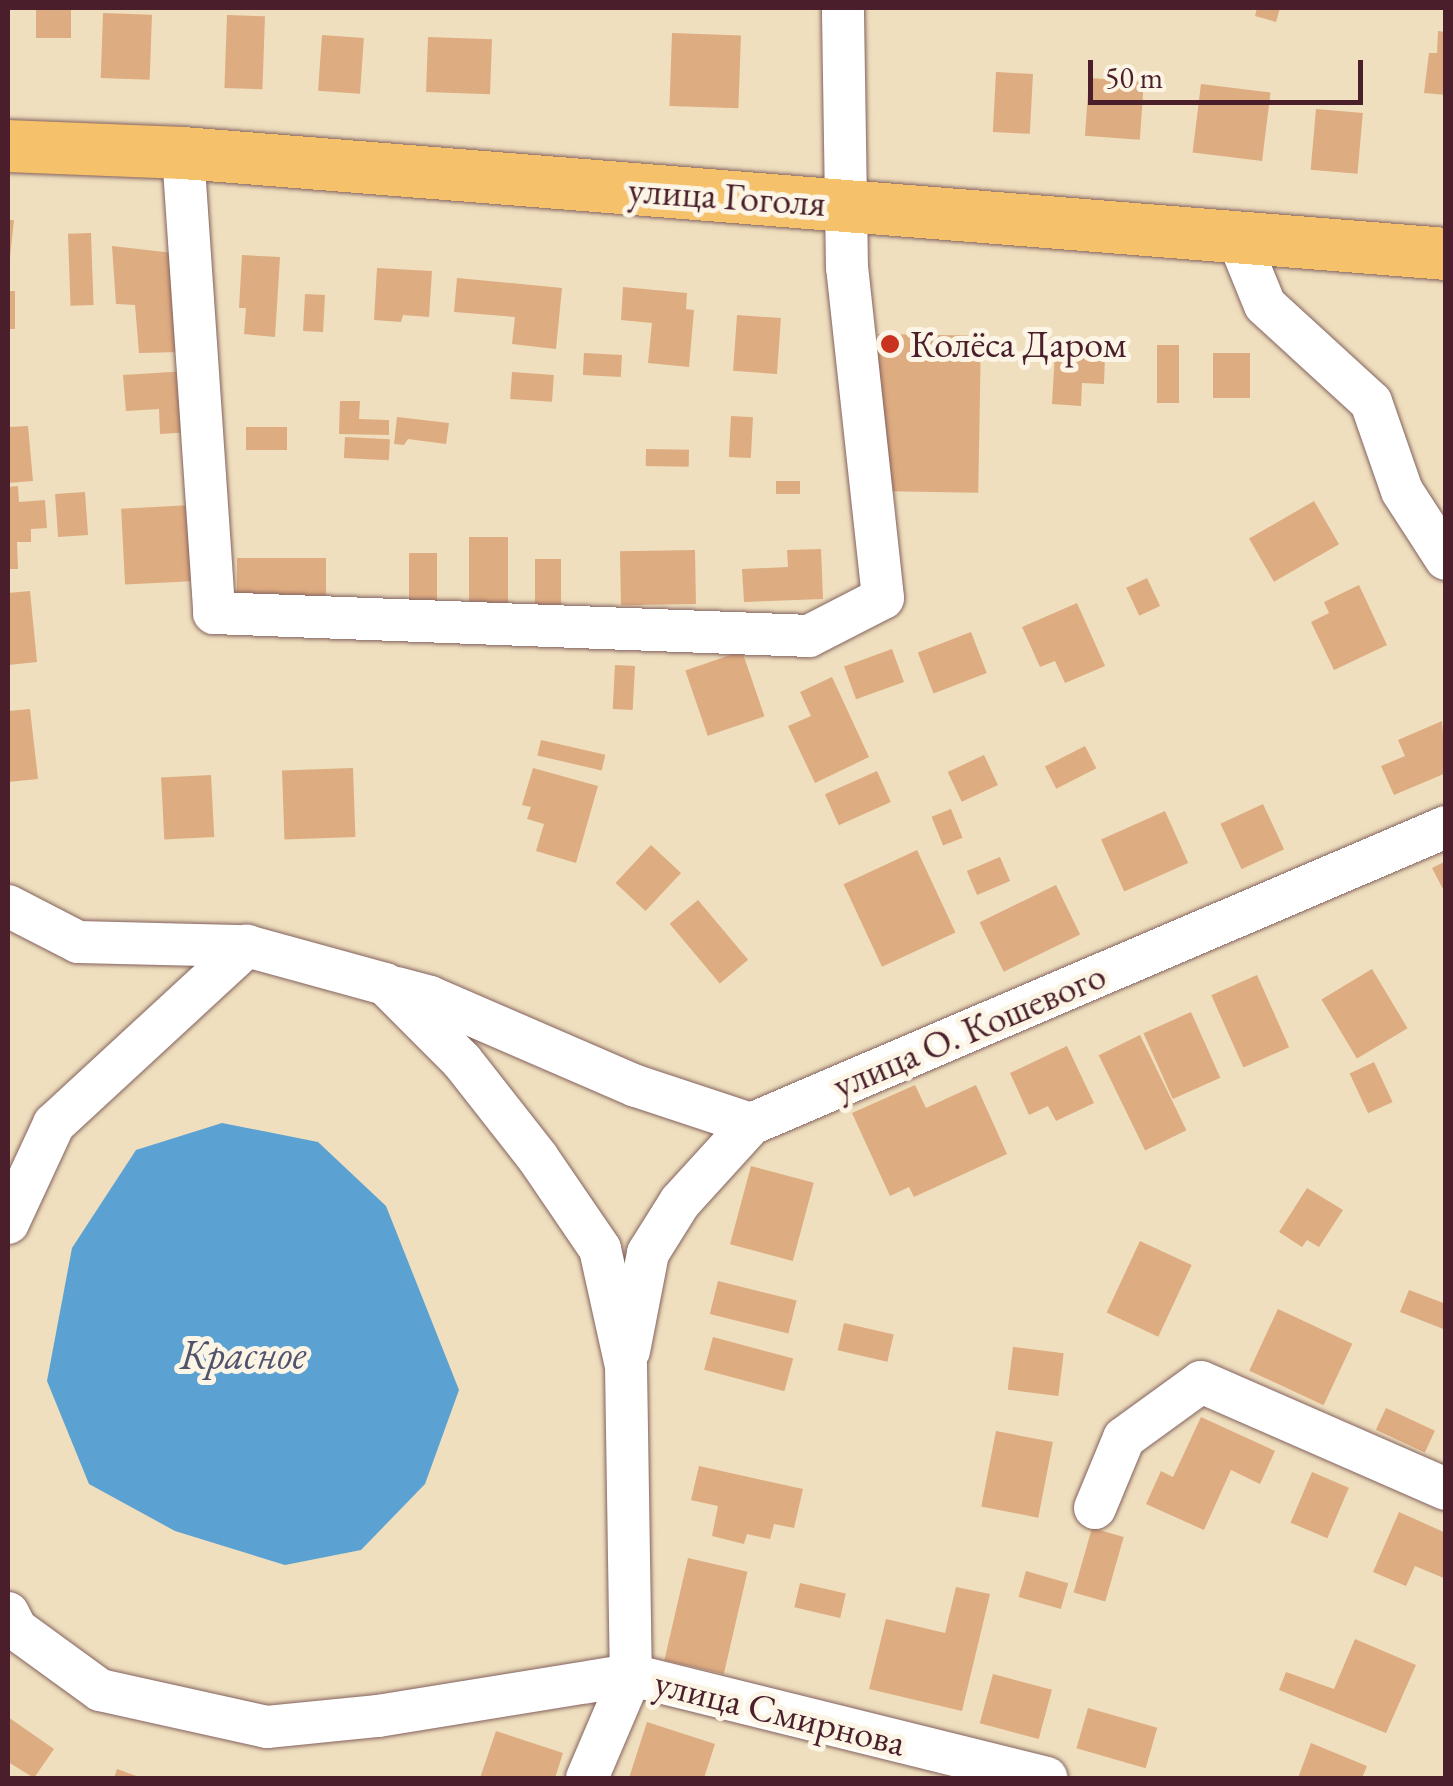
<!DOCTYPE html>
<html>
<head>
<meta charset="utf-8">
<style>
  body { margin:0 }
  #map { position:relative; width:1453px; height:1786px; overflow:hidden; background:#efdfbe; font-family:"EB Garamond",serif }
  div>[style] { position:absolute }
  .water>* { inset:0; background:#5ba1d1 }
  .building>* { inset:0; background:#deac81; transform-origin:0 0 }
  .roads { filter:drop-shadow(0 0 2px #84625e) drop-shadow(0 0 2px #84625e) }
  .minor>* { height:42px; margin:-21px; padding:0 21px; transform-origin:21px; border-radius:21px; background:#fff }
  .major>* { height:52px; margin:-26px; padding:0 26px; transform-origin:26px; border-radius:26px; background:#f5c16b }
  .dots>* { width:28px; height:28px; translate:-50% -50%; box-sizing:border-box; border:5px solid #fcf5e5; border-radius:50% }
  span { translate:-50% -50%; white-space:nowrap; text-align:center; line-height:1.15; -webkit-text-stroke:10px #fcf5e5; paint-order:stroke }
  .street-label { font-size:38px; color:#4a1f2b }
  .poi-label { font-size:38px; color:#4a1f2b }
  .left { translate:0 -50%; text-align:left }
  .water-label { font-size:40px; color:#51536d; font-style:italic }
  .frame { position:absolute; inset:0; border:10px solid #4a1f2b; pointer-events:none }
  .scale { position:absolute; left:1088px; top:60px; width:275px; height:45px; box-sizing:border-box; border:5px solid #4a1f2b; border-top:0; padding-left:12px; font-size:30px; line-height:35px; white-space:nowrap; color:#4a1f2b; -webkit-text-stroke:8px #fcf5e5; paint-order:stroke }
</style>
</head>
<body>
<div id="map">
  <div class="water">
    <div style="clip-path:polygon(222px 1123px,318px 1142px,386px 1206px,459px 1390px,425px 1484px,361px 1550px,285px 1565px,175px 1531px,89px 1484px,47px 1381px,72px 1248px,136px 1150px)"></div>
  </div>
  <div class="building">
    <div style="left:36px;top:8px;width:35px;height:30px"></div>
    <div style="clip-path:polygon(1257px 8px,1280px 8px,1276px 22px,1255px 16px)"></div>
    <div style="left:103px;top:13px;width:49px;height:65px;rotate:2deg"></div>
    <div style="left:227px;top:15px;width:38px;height:73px;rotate:2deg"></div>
    <div style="clip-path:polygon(1438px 31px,1446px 32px,1446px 95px,1424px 93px,1429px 53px,1437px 53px)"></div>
    <div style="left:672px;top:33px;width:69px;height:73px;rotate:2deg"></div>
    <div style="left:322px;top:35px;width:42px;height:56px;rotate:4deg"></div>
    <div style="left:428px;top:37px;width:64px;height:55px;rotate:2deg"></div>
    <div style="left:996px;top:72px;width:37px;height:60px;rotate:3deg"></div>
    <div style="left:1089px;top:78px;width:55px;height:58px;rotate:4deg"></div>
    <div style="left:1201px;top:84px;width:70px;height:69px;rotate:7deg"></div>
    <div style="left:1316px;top:109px;width:47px;height:61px;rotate:5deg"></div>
    <div style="clip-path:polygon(8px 220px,14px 220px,10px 257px,8px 257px)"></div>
    <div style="left:91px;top:233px;width:72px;height:23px;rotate:88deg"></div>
    <div style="clip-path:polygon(112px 246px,173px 253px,179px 352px,139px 353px,135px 305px,116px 304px)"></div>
    <div style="clip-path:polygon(242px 255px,280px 257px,275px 337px,244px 334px,246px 308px,239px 308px)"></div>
    <div style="clip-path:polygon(377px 268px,432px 271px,429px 317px,403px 315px,401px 322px,374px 320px)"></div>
    <div style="clip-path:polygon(457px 278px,562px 288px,556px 349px,512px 344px,515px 317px,454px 312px)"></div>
    <div style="clip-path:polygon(623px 287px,687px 293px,686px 309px,694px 310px,689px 367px,648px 363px,652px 323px,621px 320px)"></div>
    <div style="left:8px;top:291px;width:7px;height:38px"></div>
    <div style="left:305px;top:294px;width:20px;height:37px;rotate:3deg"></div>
    <div style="left:737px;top:315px;width:44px;height:56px;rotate:4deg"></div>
    <div style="left:878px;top:334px;width:103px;height:157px;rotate:1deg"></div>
    <div style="left:1157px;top:345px;width:22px;height:58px"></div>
    <div style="clip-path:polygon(1055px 352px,1105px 355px,1104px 384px,1082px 383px,1081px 406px,1052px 404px)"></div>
    <div style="left:584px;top:353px;width:38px;height:22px;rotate:3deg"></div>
    <div style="left:1213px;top:353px;width:37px;height:45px"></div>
    <div style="clip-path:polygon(187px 371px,192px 432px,160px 434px,159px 409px,126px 411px,123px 375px)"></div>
    <div style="left:512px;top:372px;width:42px;height:27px;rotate:4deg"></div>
    <div style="clip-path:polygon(340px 401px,360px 401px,359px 419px,389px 420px,389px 435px,339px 434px)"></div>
    <div style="left:731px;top:416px;width:22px;height:41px;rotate:3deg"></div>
    <div style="clip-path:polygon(397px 417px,449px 423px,446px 444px,408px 439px,404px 445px,394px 444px)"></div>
    <div style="clip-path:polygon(28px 426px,33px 481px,8px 483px,8px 427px)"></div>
    <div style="left:246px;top:427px;width:41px;height:23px"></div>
    <div style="left:345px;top:437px;width:45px;height:21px;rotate:3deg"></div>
    <div style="left:646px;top:449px;width:43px;height:17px;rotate:1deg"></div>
    <div style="left:776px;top:481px;width:24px;height:13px"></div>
    <div style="clip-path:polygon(18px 486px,19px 502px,45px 500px,47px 528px,31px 529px,31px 542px,17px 542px,18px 569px,8px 569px,8px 487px)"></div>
    <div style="left:85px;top:492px;width:43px;height:30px;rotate:86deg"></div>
    <div style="left:1314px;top:501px;width:50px;height:75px;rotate:60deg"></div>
    <div style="left:192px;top:505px;width:76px;height:71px;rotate:87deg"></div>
    <div style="left:469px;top:537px;width:39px;height:75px"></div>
    <div style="clip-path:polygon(821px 549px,823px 599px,744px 602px,742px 569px,788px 567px,787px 550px)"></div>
    <div style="left:695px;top:550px;width:54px;height:75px;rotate:89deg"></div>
    <div style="left:409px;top:553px;width:28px;height:59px"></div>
    <div style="left:237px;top:558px;width:89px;height:53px"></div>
    <div style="left:535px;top:559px;width:26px;height:54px"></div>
    <div style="left:1147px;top:578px;width:31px;height:23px;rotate:65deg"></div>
    <div style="clip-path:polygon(1359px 585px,1387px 645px,1334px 670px,1311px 622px,1329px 613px,1324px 602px)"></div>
    <div style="clip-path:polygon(30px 591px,37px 662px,8px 665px,8px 593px)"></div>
    <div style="clip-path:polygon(1077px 603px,1105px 666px,1065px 683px,1055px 661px,1040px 667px,1022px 627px)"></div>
    <div style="left:971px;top:632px;width:44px;height:57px;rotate:69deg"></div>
    <div style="left:892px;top:649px;width:35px;height:51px;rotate:70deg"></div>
    <div style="left:742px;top:651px;width:69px;height:60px;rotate:71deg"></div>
    <div style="left:615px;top:665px;width:20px;height:44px;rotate:3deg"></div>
    <div style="clip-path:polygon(832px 677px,869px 757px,815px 783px,788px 726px,811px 716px,800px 692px)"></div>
    <div style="clip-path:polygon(30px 709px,38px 779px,8px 782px,8px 711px)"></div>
    <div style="clip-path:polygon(1442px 721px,1446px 773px,1394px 795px,1381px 766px,1405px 756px,1398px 740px)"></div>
    <div style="left:541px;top:740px;width:66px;height:16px;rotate:13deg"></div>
    <div style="left:1085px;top:746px;width:25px;height:45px;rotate:63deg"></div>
    <div style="left:984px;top:755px;width:33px;height:40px;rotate:65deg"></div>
    <div style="left:353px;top:768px;width:69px;height:71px;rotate:88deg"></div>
    <div style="clip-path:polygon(533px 768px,598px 786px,576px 863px,536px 851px,544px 824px,527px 819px,531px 807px,522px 805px)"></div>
    <div style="left:877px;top:771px;width:34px;height:57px;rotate:66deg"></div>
    <div style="left:211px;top:775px;width:62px;height:50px;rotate:87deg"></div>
    <div style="left:1263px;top:804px;width:50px;height:47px;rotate:65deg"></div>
    <div style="left:951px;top:809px;width:31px;height:21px;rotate:68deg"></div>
    <div style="left:1165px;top:811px;width:57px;height:70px;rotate:66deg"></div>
    <div style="left:651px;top:845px;width:41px;height:52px;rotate:43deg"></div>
    <div style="left:917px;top:850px;width:91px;height:81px;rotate:65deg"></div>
    <div style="left:1000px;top:857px;width:26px;height:36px;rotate:67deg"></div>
    <div style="clip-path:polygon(1446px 861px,1446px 895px,1432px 868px)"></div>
    <div style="left:1056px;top:885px;width:55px;height:85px;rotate:64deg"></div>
    <div style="left:698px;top:900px;width:78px;height:37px;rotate:50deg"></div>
    <div style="left:1372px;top:969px;width:69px;height:59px;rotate:59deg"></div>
    <div style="left:1257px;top:975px;width:79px;height:50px;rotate:66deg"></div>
    <div style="left:1191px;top:1012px;width:72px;height:52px;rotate:66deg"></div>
    <div style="left:1140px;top:1035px;width:106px;height:46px;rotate:64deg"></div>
    <div style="clip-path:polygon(1067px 1046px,1094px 1103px,1056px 1121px,1048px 1106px,1029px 1115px,1010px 1073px)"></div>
    <div style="left:1374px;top:1062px;width:44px;height:27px;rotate:65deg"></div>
    <div style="clip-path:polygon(915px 1085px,926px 1108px,976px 1085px,1007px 1154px,914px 1197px,909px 1187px,890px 1196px,852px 1113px)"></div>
    <div style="left:751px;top:1166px;width:65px;height:81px;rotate:15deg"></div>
    <div style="clip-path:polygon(1307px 1188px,1343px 1210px,1319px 1247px,1307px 1240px,1302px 1247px,1279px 1232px)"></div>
    <div style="left:1140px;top:1241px;width:57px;height:79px;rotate:25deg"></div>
    <div style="left:718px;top:1281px;width:81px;height:34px;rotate:14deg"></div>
    <div style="clip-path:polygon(1409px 1290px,1446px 1304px,1446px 1330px,1400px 1312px)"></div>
    <div style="left:1278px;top:1309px;width:82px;height:68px;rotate:25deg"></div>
    <div style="left:844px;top:1323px;width:51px;height:28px;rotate:13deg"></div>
    <div style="left:713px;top:1337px;width:83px;height:34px;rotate:15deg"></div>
    <div style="left:1013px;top:1347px;width:51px;height:43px;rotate:7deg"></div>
    <div style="left:1386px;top:1408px;width:54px;height:24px;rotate:25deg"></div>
    <div style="clip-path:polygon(1201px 1417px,1275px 1451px,1260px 1484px,1231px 1470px,1204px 1530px,1146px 1504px,1161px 1471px,1173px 1477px)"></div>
    <div style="left:996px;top:1431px;width:58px;height:77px;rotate:11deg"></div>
    <div style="clip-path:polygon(699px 1466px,803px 1489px,794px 1528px,774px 1524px,770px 1539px,747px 1534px,744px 1544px,712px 1536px,718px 1506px,691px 1500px)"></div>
    <div style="left:1312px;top:1472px;width:40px;height:55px;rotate:23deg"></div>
    <div style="clip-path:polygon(1399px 1512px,1446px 1533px,1446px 1579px,1415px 1566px,1406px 1586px,1373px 1572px)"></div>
    <div style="left:1092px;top:1528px;width:33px;height:67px;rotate:16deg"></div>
    <div style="left:688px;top:1558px;width:61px;height:105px;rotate:13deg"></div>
    <div style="left:1026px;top:1571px;width:44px;height:27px;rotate:16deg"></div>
    <div style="left:800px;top:1583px;width:47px;height:25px;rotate:13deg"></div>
    <div style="clip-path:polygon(956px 1587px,990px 1594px,962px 1711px,869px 1689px,886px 1619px,945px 1633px)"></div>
    <div style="clip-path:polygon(1355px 1639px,1416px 1665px,1386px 1733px,1279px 1690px,1286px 1672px,1334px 1689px)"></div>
    <div style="left:993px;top:1674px;width:61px;height:51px;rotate:15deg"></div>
    <div style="left:1088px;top:1708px;width:72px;height:42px;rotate:16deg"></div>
    <div style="clip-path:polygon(8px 1717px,54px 1749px,34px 1778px,8px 1762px)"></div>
    <div style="clip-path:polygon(647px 1722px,715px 1744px,704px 1778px,629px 1778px)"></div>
    <div style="clip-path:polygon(496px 1731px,563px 1753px,555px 1778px,480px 1778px)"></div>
    <div style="clip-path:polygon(1311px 1743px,1367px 1766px,1362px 1778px,1298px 1778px)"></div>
    <div style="clip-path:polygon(117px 1769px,142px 1778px,114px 1778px)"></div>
  </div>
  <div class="roads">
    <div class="minor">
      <div style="left:183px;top:153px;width:461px;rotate:86.1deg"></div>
      <div style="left:214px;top:613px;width:595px;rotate:2.21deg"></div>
      <div style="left:809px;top:636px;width:83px;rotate:-27.2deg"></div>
      <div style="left:883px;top:598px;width:332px;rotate:-96.2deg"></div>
      <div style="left:847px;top:268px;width:260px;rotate:-90.9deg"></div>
      <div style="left:1238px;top:239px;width:71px;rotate:67.8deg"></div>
      <div style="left:1265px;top:305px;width:144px;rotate:42.5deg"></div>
      <div style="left:1371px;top:402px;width:94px;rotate:70.8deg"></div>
      <div style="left:1402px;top:491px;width:81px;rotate:57.1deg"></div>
      <div style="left:8px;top:906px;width:79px;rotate:27.2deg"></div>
      <div style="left:78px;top:942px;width:169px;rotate:1.4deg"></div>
      <div style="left:247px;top:946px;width:143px;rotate:15.4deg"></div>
      <div style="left:385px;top:984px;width:109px;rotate:45deg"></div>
      <div style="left:462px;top:1061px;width:123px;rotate:51.9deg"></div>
      <div style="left:538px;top:1158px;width:110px;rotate:55.7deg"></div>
      <div style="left:600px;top:1249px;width:120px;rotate:77.5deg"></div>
      <div style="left:626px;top:1366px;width:309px;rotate:89.1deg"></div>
      <div style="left:631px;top:1675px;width:112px;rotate:113.1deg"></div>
      <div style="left:397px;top:988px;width:34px;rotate:15deg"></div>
      <div style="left:430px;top:997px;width:224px;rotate:23.4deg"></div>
      <div style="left:636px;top:1086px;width:121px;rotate:18.3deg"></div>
      <div style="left:8px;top:1223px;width:109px;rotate:-65.1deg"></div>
      <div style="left:54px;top:1124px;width:263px;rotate:-42.7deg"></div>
      <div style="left:629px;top:1351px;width:100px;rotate:-79deg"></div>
      <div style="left:648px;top:1253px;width:60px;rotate:-57.9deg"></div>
      <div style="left:680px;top:1202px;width:105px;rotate:-47.7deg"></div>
      <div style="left:751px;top:1124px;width:756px;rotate:-23.14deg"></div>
      <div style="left:1095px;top:1508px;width:76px;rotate:-67.5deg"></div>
      <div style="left:1124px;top:1438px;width:95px;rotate:-36deg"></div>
      <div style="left:1201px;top:1382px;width:267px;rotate:23.6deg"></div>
      <div style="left:8px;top:1613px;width:18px;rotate:63deg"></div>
      <div style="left:16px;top:1629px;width:104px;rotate:36deg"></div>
      <div style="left:100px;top:1690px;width:171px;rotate:12.5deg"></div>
      <div style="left:267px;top:1727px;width:112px;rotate:-5.7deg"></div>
      <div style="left:378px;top:1716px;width:256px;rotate:-9.2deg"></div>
      <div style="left:631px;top:1675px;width:428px;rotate:13.9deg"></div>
    </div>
    <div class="major">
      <div style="left:8px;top:146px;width:175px;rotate:2.3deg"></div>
      <div style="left:183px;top:153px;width:1267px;rotate:4.57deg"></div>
    </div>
  </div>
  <div class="dots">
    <div style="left:890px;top:344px;background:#c8321e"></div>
  </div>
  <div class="street-label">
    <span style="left:727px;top:196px;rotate:4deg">улица Гоголя</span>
    <span style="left:969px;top:1030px;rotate:-23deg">улица О. Кошевого</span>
    <span style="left:780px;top:1712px;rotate:14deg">улица Смирнова</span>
  </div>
  <div class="poi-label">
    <span class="left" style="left:910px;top:344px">Колёса Даром</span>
  </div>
  <div class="water-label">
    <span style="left:243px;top:1354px">Красное</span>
  </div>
  <div class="frame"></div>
  <div class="scale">50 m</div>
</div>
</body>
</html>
